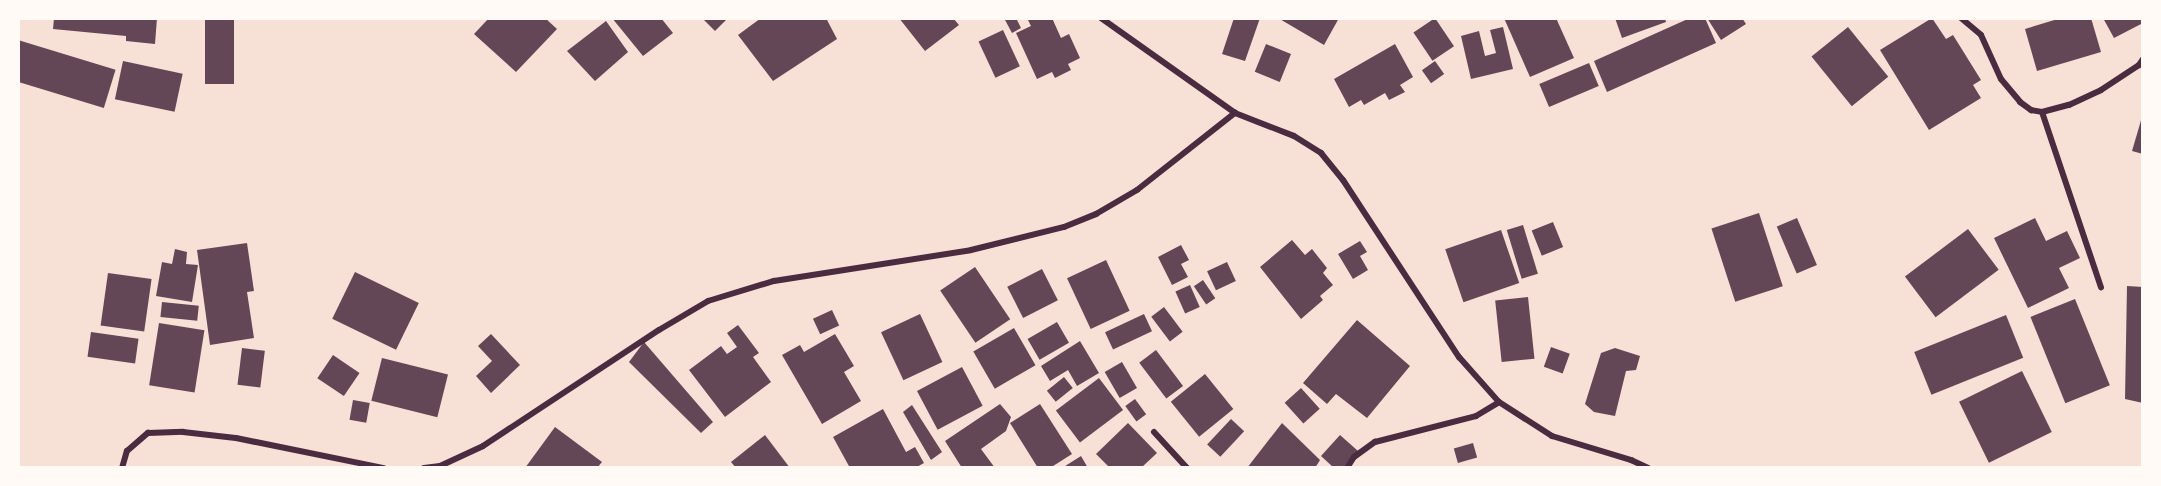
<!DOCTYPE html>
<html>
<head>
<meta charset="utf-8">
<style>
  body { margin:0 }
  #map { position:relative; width:2161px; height:486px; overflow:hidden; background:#f7e1d7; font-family:Barlow,sans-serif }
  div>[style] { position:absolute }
  .building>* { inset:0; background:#644757; transform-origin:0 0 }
  .minor>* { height:6px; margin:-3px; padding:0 3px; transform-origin:3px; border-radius:3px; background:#4a2c40 }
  span { translate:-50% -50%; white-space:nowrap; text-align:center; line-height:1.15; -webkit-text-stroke:6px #fffaf5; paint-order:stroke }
  .frame { position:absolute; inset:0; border:20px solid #fffaf5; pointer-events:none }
</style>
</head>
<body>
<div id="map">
  <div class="building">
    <div style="clip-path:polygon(54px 18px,157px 18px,155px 44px,126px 41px,126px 36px,53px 29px)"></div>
    <div style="left:205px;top:18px;width:29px;height:66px"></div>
    <div style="clip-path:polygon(489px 18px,545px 18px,557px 29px,516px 72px,474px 34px)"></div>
    <div style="clip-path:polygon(612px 18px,661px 18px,673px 33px,643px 56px)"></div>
    <div style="clip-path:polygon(702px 18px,728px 18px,715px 31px)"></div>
    <div style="clip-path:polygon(761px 18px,826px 18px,837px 39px,773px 81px,738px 35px)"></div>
    <div style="clip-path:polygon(899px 18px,953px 18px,959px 25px,925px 51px)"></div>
    <div style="clip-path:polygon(1004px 18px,1016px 18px,1021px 28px,1012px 33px)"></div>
    <div style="clip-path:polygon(1032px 18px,1052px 18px,1061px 38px,1069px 34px,1080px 58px,1068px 64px,1071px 70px,1055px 78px,1052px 72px,1037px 79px,1016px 33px,1031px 26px,1028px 20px)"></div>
    <div style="clip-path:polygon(1234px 18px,1260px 18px,1245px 61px,1222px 54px)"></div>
    <div style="clip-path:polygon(1278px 18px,1339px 18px,1324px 45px)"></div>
    <div style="left:1435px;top:18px;width:34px;height:26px;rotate:56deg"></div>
    <div style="clip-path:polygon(1504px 18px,1556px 18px,1574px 58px,1530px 77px)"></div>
    <div style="clip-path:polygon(1615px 18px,1665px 18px,1666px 22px,1622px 38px)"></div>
    <div style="clip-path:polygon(1690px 18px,1705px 18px,1716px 43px,1607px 92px,1594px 61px)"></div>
    <div style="clip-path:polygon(1707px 18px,1742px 18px,1746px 24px,1721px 40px)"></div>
    <div style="clip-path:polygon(1932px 18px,1946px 39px,1953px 35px,1981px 80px,1973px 85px,1981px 98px,1929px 130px,1880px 50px)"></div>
    <div style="clip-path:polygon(2061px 18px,2091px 18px,2101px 52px,2037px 71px,2025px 29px)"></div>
    <div style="clip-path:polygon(2103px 18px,2143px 18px,2143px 23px,2114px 38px)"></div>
    <div style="clip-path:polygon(606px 21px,628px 52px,595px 81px,567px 51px)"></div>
    <div style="clip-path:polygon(1503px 27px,1513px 69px,1471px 79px,1461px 36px,1479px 31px,1485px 56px,1496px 53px,1490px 30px)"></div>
    <div style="left:1848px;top:27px;width:64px;height:47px;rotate:51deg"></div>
    <div style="left:1003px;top:30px;width:40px;height:27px;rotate:65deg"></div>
    <div style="left:18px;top:40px;width:102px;height:40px;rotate:17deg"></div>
    <div style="left:1266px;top:44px;width:27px;height:30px;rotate:22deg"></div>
    <div style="clip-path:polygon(1395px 44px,1413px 77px,1400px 85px,1405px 92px,1389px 100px,1385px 93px,1364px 105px,1361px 100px,1349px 107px,1334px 79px)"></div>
    <div style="left:123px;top:61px;width:61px;height:39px;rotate:12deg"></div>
    <div style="left:1435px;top:61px;width:16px;height:16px;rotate:55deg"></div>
    <div style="left:1589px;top:63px;width:25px;height:54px;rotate:67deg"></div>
    <div style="clip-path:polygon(2142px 117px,2143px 117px,2143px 154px,2132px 151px)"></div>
    <div style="left:1759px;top:213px;width:77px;height:50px;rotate:72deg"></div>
    <div style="left:1797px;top:218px;width:51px;height:22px;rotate:67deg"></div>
    <div style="clip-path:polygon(2035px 218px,2046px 241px,2067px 231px,2080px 258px,2059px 268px,2069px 288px,2028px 308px,1994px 238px)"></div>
    <div style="left:1553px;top:222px;width:27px;height:23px;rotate:68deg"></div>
    <div style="left:1523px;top:225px;width:51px;height:17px;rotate:73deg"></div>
    <div style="left:1968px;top:229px;width:51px;height:79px;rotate:53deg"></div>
    <div style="left:1501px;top:230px;width:56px;height:59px;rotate:71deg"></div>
    <div style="clip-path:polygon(1292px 240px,1305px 255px,1312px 249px,1327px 268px,1323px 273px,1333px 285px,1320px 296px,1323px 300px,1301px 319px,1260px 267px)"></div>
    <div style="clip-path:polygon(1360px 241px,1367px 252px,1360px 256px,1368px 270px,1353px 279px,1338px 254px)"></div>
    <div style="clip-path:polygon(247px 243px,254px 291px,247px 292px,254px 338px,210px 345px,197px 250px)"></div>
    <div style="clip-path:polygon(1181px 245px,1189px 260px,1181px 264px,1188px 277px,1172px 285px,1158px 257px)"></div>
    <div style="clip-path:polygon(175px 249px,187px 252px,186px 264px,198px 265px,192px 302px,156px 296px,162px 262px,172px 264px)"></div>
    <div style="left:1106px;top:260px;width:56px;height:43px;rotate:65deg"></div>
    <div style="left:1227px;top:262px;width:21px;height:22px;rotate:65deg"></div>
    <div style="left:975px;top:267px;width:63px;height:42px;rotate:56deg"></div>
    <div style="left:1042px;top:269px;width:35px;height:39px;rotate:63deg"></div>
    <div style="left:355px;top:272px;width:71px;height:52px;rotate:26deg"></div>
    <div style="left:108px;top:273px;width:44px;height:53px;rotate:8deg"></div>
    <div style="left:1203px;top:280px;width:22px;height:11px;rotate:56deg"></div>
    <div style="left:1190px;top:285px;width:24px;height:16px;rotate:66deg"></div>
    <div style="clip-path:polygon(2127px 286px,2143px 287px,2143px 403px,2125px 399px)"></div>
    <div style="left:1528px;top:297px;width:62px;height:33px;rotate:84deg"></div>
    <div style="left:2075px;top:299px;width:93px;height:48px;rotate:68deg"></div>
    <div style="left:162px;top:302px;width:37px;height:15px;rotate:6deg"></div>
    <div style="left:1164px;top:307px;width:31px;height:16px;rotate:53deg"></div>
    <div style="left:832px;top:310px;width:17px;height:21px;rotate:65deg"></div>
    <div style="left:920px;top:314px;width:53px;height:43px;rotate:65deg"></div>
    <div style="left:1144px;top:314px;width:19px;height:43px;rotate:65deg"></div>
    <div style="left:2006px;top:315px;width:46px;height:99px;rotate:68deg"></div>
    <div style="clip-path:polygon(1357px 320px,1410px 366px,1367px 418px,1336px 394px,1327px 404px,1303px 383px)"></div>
    <div style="left:1057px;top:322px;width:24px;height:34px;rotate:60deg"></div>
    <div style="left:159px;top:323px;width:46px;height:63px;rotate:9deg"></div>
    <div style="clip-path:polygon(738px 325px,759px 353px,753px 357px,771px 382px,725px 417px,689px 370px,721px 346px,727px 354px,737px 347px,727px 333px)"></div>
    <div style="left:1014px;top:328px;width:43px;height:47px;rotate:60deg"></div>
    <div style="left:91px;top:332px;width:48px;height:25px;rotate:8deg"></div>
    <div style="clip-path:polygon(491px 334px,520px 365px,491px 393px,476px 376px,492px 361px,478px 346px)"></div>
    <div style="clip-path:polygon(835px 334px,854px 366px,844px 372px,861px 401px,822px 424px,782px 355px,800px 345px,804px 352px)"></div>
    <div style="clip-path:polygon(1080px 341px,1099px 373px,1077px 386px,1068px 370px,1050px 381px,1041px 366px)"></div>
    <div style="clip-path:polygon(644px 342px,713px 422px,701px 433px,629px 362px)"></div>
    <div style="left:1551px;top:347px;width:20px;height:21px;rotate:20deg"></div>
    <div style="left:242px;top:348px;width:23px;height:37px;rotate:7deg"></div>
    <div style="clip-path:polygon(1615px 348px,1640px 356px,1636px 370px,1626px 371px,1615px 416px,1594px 412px,1585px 404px,1601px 353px)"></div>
    <div style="left:1156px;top:350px;width:45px;height:21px;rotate:53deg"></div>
    <div style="left:333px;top:355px;width:32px;height:28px;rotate:34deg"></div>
    <div style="left:382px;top:358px;width:68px;height:44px;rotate:14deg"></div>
    <div style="left:1122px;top:362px;width:30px;height:20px;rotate:60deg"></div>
    <div style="left:962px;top:367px;width:44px;height:51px;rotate:62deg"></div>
    <div style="left:2022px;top:371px;width:68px;height:70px;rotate:64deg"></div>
    <div style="left:1205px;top:374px;width:45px;height:44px;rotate:51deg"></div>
    <div style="left:1064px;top:377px;width:14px;height:22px;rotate:51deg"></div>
    <div style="left:1099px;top:378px;width:40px;height:54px;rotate:53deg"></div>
    <div style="left:1301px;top:388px;width:28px;height:22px;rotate:48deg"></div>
    <div style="left:1135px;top:399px;width:19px;height:12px;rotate:54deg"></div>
    <div style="left:353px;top:400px;width:17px;height:20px;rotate:10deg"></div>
    <div style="clip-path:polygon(1000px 404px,1011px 417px,1006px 431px,981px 449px,995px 468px,962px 468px,945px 441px)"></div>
    <div style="clip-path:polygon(1040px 404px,1072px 454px,1050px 468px,1038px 468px,1010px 423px)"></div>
    <div style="clip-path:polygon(912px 405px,942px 452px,931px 460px,903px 412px)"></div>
    <div style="clip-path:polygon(883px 409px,906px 452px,915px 447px,924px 463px,915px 468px,850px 468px,833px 437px)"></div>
    <div style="left:1231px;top:419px;width:18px;height:35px;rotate:43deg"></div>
    <div style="clip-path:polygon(1128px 423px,1157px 453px,1141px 468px,1110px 468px,1096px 454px)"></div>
    <div style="clip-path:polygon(1282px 423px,1320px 460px,1315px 468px,1247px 468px)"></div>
    <div style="clip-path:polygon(555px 427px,602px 462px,597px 468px,525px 468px)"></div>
    <div style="clip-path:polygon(765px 435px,790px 468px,736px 468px,731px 462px)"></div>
    <div style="clip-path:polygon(1340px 435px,1358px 451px,1344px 468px,1334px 468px,1321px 456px)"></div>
    <div style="left:1473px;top:443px;width:15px;height:20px;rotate:74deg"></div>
    <div style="clip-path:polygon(1081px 456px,1088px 468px,1062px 468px)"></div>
  </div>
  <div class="minor">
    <div style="left:1101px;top:18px;width:164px;rotate:35.3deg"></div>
    <div style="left:1235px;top:113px;width:63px;rotate:21.3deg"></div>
    <div style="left:1294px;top:136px;width:32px;rotate:32deg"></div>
    <div style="left:1321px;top:153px;width:35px;rotate:51deg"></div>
    <div style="left:1343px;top:180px;width:212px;rotate:56.8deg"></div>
    <div style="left:1459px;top:357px;width:60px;rotate:48.4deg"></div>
    <div style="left:1499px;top:402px;width:63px;rotate:32.7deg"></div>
    <div style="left:1552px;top:436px;width:83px;rotate:16.9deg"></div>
    <div style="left:1631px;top:460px;width:19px;rotate:25deg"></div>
    <div style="left:1961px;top:18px;width:26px;rotate:40deg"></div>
    <div style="left:1981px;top:35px;width:48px;rotate:65.6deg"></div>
    <div style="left:2001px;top:79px;width:30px;rotate:50deg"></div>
    <div style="left:2020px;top:102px;width:14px;rotate:36deg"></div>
    <div style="left:2031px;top:110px;width:11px;rotate:10deg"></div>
    <div style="left:2042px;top:112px;width:28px;rotate:-15deg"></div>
    <div style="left:2069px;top:105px;width:35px;rotate:-25deg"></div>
    <div style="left:2101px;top:90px;width:45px;rotate:-33.3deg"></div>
    <div style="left:2139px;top:65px;width:7px;rotate:-56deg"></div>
    <div style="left:2042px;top:112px;width:185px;rotate:71.4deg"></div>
    <div style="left:1154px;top:432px;width:49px;rotate:47.5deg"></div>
    <div style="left:122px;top:468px;width:18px;rotate:-74deg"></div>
    <div style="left:127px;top:451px;width:28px;rotate:-41deg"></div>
    <div style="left:148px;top:433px;width:35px;rotate:-2deg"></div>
    <div style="left:183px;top:432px;width:53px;rotate:6.5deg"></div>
    <div style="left:236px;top:438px;width:151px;rotate:11.5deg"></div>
    <div style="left:424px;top:468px;width:16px;rotate:-7deg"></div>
    <div style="left:440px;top:466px;width:47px;rotate:-24.9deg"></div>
    <div style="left:483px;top:446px;width:211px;rotate:-33.4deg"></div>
    <div style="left:659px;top:330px;width:57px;rotate:-30.6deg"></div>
    <div style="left:708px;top:301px;width:69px;rotate:-16.9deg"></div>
    <div style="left:774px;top:281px;width:199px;rotate:-8.9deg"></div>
    <div style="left:971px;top:250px;width:96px;rotate:-13.9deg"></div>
    <div style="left:1064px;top:227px;width:35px;rotate:-22deg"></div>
    <div style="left:1096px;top:214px;width:48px;rotate:-30.3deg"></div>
    <div style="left:1137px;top:190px;width:125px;rotate:-38.2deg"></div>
    <div style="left:1347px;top:468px;width:13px;rotate:-58deg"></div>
    <div style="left:1354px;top:457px;width:26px;rotate:-36deg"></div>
    <div style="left:1375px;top:442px;width:104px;rotate:-14.4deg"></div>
    <div style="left:1476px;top:416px;width:27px;rotate:-31deg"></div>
  </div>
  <div class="frame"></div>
</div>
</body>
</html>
